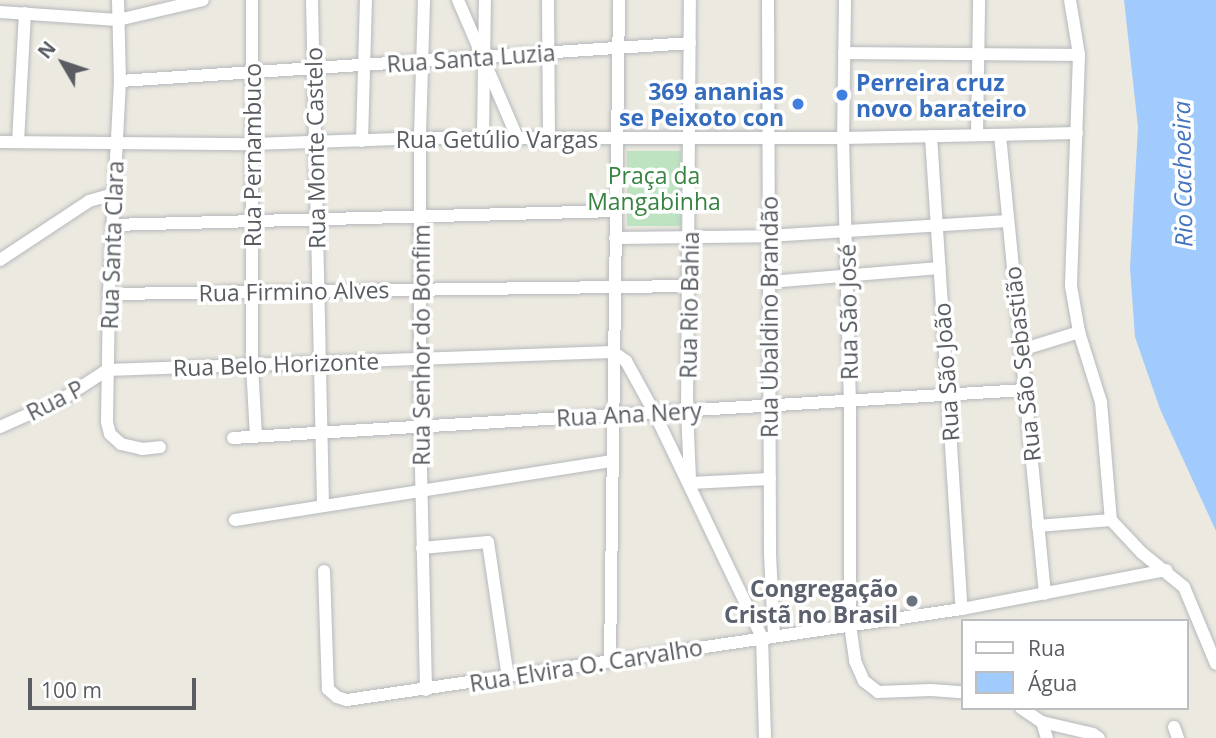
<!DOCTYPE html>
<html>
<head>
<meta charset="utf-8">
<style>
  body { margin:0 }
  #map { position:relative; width:1216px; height:738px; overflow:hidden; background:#eceae0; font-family:"Open Sans",sans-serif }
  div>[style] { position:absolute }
  .green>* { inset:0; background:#bde3c1; transform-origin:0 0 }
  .water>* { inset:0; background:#a0cbfc }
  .roads { filter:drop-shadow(0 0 2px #b6b8bd) drop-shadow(0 0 2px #b6b8bd) }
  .minor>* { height:12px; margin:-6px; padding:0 6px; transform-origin:6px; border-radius:6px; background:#fff }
  .dots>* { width:19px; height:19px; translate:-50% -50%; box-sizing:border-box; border:4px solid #fff; border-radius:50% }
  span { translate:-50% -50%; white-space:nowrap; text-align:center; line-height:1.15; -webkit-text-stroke:7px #fff; paint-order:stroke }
  .street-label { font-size:23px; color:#595c61 }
  .shop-label { font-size:23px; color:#366cbe; font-weight:700 }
  .left { translate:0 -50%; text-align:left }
  .right { translate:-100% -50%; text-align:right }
  .park-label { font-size:23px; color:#378341 }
  .worship-label { font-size:23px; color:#5b616d; font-weight:700 }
  .water-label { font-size:24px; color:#4474be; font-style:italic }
  .legend { position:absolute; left:961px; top:619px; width:228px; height:91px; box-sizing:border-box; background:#fff; border:2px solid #bdbec0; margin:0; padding:9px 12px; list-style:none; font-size:21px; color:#595c61 }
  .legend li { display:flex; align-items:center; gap:14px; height:35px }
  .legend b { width:35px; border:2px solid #bdbec0 }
  .north { position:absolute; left:28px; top:28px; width:70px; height:70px; -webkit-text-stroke:5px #fff; paint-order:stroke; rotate:309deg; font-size:19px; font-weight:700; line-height:28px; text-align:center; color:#595c61 }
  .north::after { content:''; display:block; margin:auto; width:24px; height:32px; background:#595c61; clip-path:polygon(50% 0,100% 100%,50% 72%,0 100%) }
  .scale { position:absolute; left:28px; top:678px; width:168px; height:32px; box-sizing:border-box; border:4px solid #595c61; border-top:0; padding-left:9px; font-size:21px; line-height:24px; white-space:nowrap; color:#595c61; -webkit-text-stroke:5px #fff; paint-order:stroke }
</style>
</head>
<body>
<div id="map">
  <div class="green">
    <div style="left:627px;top:151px;width:54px;height:75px"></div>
  </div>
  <div class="water">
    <div style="clip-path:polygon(1124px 0,1216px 0,1216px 531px,1160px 409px,1135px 337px,1130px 268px,1138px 127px)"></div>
  </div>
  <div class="roads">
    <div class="minor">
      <div style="left:118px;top:0;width:81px;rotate:88.6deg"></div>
      <div style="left:120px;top:81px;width:213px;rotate:93deg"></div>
      <div style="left:109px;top:294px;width:128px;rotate:90.9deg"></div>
      <div style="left:107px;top:422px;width:12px;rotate:76deg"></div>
      <div style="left:110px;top:434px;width:15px;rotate:42deg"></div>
      <div style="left:121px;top:444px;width:22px;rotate:13deg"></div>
      <div style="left:142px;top:449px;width:18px;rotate:-6deg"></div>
      <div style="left:252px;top:0;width:365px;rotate:90deg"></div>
      <div style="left:252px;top:365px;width:71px;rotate:86.8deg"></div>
      <div style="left:312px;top:0;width:506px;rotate:88.75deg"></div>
      <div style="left:424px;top:0;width:138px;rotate:91.7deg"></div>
      <div style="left:420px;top:138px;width:287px;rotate:90deg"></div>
      <div style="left:420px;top:425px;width:265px;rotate:88.7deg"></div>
      <div style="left:458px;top:0;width:151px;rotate:66.7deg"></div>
      <div style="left:548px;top:0;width:139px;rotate:89.6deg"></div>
      <div style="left:768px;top:0;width:554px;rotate:89.79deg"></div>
      <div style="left:770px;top:554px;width:81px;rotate:87.2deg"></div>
      <div style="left:845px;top:0;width:138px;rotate:90.8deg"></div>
      <div style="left:843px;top:138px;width:264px;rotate:88.5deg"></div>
      <div style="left:850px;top:402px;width:222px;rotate:90deg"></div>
      <div style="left:850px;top:624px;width:37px;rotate:82deg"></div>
      <div style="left:855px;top:661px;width:22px;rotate:66deg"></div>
      <div style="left:864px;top:681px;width:18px;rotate:38deg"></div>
      <div style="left:878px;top:692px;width:53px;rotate:-2.2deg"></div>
      <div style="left:931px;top:690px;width:31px;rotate:4deg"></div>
      <div style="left:1070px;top:0;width:56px;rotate:80.7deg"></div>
      <div style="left:1079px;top:55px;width:231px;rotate:92deg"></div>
      <div style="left:1071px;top:286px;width:47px;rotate:80.1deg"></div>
      <div style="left:1079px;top:332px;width:73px;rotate:72.6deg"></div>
      <div style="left:1101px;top:402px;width:118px;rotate:85.2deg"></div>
      <div style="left:1111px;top:520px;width:45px;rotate:46.8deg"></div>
      <div style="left:1142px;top:553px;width:54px;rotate:39deg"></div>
      <div style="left:1184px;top:587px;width:83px;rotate:67.4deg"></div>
      <div style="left:0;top:12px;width:118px;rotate:3.9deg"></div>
      <div style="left:118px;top:20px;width:87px;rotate:-13.2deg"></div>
      <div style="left:844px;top:53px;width:235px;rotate:0.5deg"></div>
      <div style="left:120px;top:81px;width:571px;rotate:-3.81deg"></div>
      <div style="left:977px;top:134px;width:134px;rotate:-89.1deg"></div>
      <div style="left:1000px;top:135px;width:461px;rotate:84.4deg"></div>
      <div style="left:931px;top:136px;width:474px;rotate:86.3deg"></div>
      <div style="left:483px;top:138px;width:138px;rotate:-89.2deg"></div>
      <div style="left:362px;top:141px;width:141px;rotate:-88.4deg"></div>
      <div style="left:0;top:142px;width:252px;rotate:0.5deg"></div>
      <div style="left:252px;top:144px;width:168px;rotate:-2deg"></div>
      <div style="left:420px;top:138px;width:423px"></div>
      <div style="left:843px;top:138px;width:234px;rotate:-1.2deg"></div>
      <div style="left:18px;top:142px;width:129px;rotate:-86.9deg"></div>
      <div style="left:112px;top:225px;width:503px;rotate:-1.59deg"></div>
      <div style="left:615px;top:238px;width:153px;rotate:-0.7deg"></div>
      <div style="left:768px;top:236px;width:240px;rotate:-3.6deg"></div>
      <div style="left:0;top:260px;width:107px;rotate:-33.5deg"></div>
      <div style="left:89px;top:201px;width:25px;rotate:-16deg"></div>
      <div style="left:769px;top:282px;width:171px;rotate:-4.7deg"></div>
      <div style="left:109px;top:294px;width:580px;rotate:-0.79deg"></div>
      <div style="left:1021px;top:350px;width:61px;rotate:-17.2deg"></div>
      <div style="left:0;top:427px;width:67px;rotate:-23.9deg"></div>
      <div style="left:61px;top:400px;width:55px;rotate:-33.1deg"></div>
      <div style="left:107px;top:370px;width:506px;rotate:-2.04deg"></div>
      <div style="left:613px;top:352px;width:16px;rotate:35deg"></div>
      <div style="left:626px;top:361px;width:58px;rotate:61.2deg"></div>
      <div style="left:654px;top:412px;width:250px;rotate:64.4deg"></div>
      <div style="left:762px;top:637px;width:101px;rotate:88.3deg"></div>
      <div style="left:233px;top:438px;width:793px;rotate:-3.47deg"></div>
      <div style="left:690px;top:479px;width:68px;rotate:-92.5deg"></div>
      <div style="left:687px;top:411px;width:411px;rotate:-89.6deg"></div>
      <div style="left:690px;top:483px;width:80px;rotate:-2.9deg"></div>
      <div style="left:235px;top:520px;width:382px;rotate:-8.9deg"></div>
      <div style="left:1038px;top:526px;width:73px;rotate:-4.7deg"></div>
      <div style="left:422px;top:548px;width:66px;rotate:-5.2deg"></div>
      <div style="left:488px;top:542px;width:136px;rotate:81.6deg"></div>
      <div style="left:324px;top:571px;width:118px;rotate:88.1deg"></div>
      <div style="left:328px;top:689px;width:12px;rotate:42deg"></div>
      <div style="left:337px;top:697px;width:10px;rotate:17deg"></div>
      <div style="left:347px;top:700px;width:622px;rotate:-8.42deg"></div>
      <div style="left:962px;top:609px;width:208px;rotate:-10.8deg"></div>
      <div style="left:610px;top:662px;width:662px;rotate:-89.22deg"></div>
      <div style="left:1021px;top:708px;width:25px;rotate:34deg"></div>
      <div style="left:1042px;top:722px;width:52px;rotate:13.2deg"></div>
      <div style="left:1093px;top:734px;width:7px;rotate:34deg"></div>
      <div style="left:1042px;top:722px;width:17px;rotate:73deg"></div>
      <div style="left:1174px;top:727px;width:12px;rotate:70deg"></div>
    </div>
  </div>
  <div class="dots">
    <div style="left:842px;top:95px;background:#3f7fe0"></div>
    <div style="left:798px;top:104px;background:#3f7fe0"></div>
    <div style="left:912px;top:601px;background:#6b7280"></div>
  </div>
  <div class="street-label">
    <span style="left:471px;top:58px;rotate:-4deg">Rua Santa Luzia</span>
    <span style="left:497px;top:139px">Rua Getúlio Vargas</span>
    <span style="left:315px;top:148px;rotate:-91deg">Rua Monte Castelo</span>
    <span style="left:252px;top:155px;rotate:-90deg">Rua Pernambuco</span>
    <span style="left:112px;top:245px;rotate:-88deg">Rua Santa Clara</span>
    <span style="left:294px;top:291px;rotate:-1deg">Rua Firmino Alves</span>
    <span style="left:689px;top:305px;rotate:-89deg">Rua Rio Bahia</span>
    <span style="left:848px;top:312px;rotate:-91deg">Rua São José</span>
    <span style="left:769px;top:317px;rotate:-90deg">Rua Ubaldino Brandão</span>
    <span style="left:421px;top:345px;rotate:-90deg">Rua Senhor do Bonfim</span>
    <span style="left:276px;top:364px;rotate:-2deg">Rua Belo Horizonte</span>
    <span style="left:1022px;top:364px;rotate:-96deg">Rua São Sebastião</span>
    <span style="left:946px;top:372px;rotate:-94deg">Rua São João</span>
    <span style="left:55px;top:400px;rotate:-27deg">Rua P</span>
    <span style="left:629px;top:414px;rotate:-3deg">Rua Ana Nery</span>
    <span style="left:586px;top:665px;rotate:-9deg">Rua Elvira O. Carvalho</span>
  </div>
  <div class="shop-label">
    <span class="left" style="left:856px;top:95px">Perreira cruz<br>novo barateiro</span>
    <span class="right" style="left:784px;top:104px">369 ananias<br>se Peixoto con</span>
  </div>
  <div class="park-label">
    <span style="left:654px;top:188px">Praça da<br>Mangabinha</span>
  </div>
  <div class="worship-label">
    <span class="right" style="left:898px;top:601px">Congregação<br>Cristã no Brasil</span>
  </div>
  <div class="water-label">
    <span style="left:1182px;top:174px;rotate:-91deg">Rio Cachoeira</span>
  </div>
  <ul class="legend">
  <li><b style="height:9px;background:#fff"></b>Rua</li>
  <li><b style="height:19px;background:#a0cbfc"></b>Água</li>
  </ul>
  <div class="north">N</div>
  <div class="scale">100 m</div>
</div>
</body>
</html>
